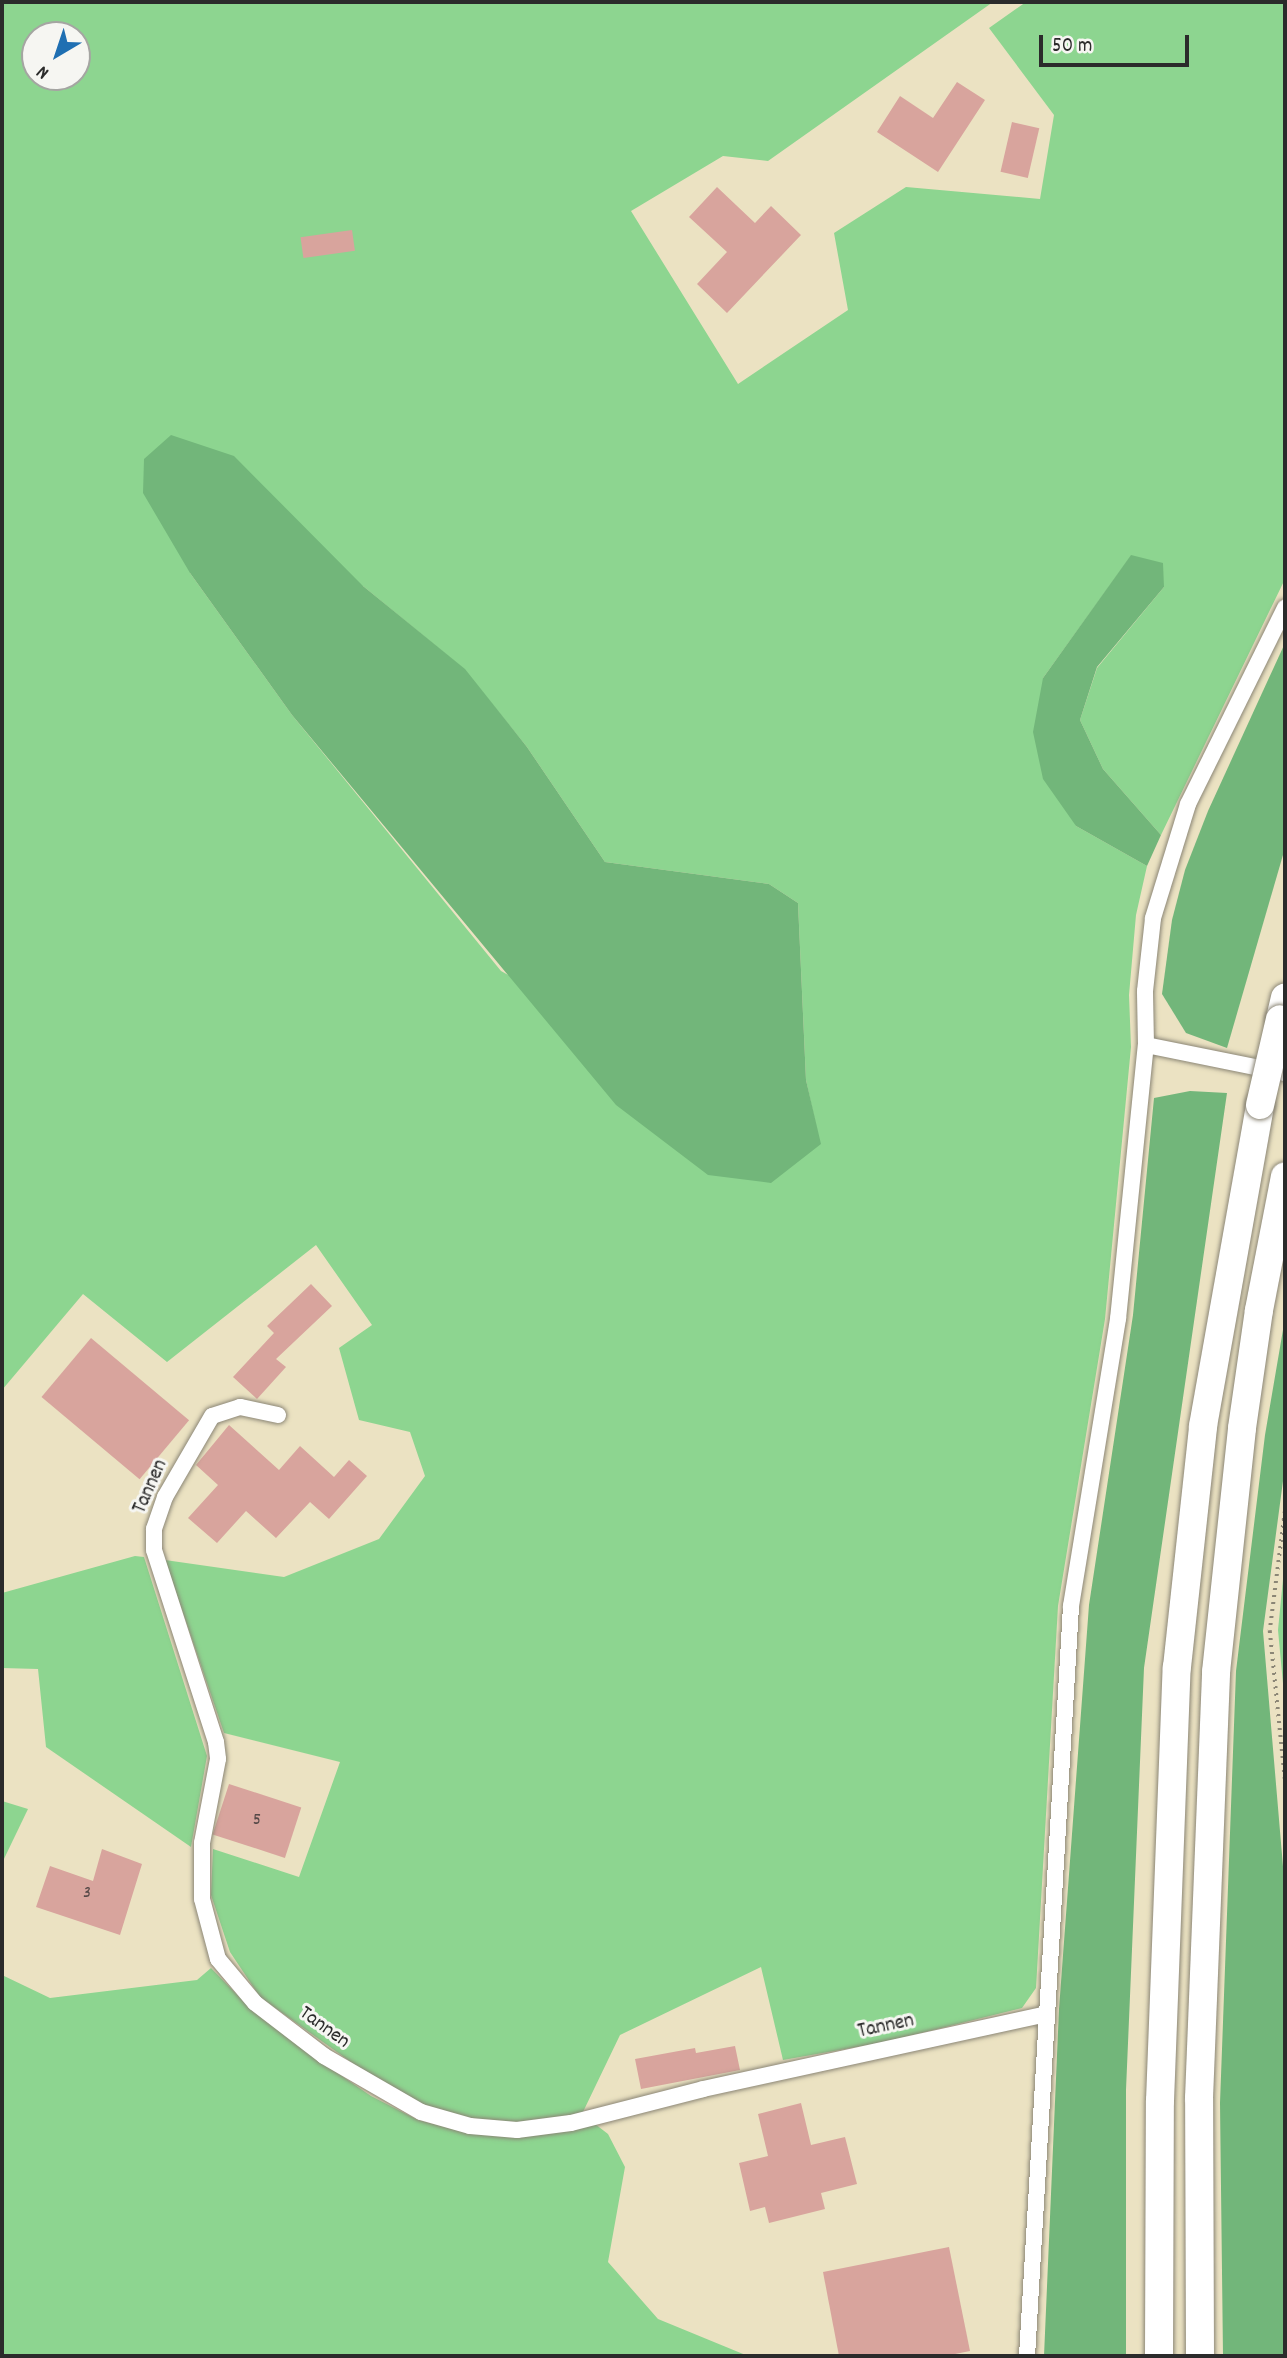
<!DOCTYPE html>
<html>
<head>
<meta charset="utf-8">
<style>
  body { margin:0 }
  #map { position:relative; width:1287px; height:2358px; overflow:hidden; background:#ebe2c2; font-family:Dekko,sans-serif }
  div>[style] { position:absolute }
  .green>* { inset:0; background:#8dd590 }
  .forest>* { inset:0; background:#72b67a }
  .building>* { inset:0; background:#d8a49d; transform-origin:0 0 }
  .path>* { height:3.5px; margin-top:-1.75px; transform-origin:0; background:repeating-linear-gradient(90deg,#8b8676 0 2px,transparent 0 7px) }
  .roads { filter:drop-shadow(0 0 2px #8b8676) drop-shadow(0 0 2px #8b8676) }
  .minor>* { height:16px; margin:-8px; padding:0 8px; transform-origin:8px; border-radius:8px; background:#fff }
  .motorway>* { height:28px; margin:-14px; padding:0 14px; transform-origin:14px; border-radius:14px; background:#fff }
  .bridges { filter:drop-shadow(0 0 2px #8b8676) drop-shadow(0 0 2px #8b8676) }
  .motorway-bridge>* { height:28px; margin:-14px; padding:0 14px; transform-origin:14px; border-radius:14px; background:#fff }
  span { translate:-50% -50%; white-space:nowrap; text-align:center; line-height:1.15; -webkit-text-stroke:6px #f6f6f2; paint-order:stroke }
  .number-label { font-size:18px; color:#564948 }
  .number-label span { -webkit-text-stroke-width:0 }
  .street-label { font-size:21px; color:#2b2b2b }
  .frame { position:absolute; inset:0; border:4px solid #2b2b2b; pointer-events:none }
  .north { position:absolute; left:21px; top:21px; width:70px; height:70px; box-sizing:border-box; background:#f6f6f2; border:2px solid #a5a5a2; border-radius:50%; rotate:219deg; font-size:19px; font-weight:700; line-height:28px; text-align:center; color:#2b2b2b }
  .north::after { content:''; display:block; margin:auto; width:24px; height:32px; background:#1f6fb2; clip-path:polygon(50% 0,100% 100%,50% 72%,0 100%) }
  .scale { position:absolute; left:1039px; top:35px; width:150px; height:32px; box-sizing:border-box; border:4px solid #2b2b2b; border-top:0; padding-left:9px; font-size:21px; line-height:24px; white-space:nowrap; color:#2b2b2b; -webkit-text-stroke:5px #f6f6f2; paint-order:stroke }
</style>
</head>
<body>
<div id="map">
  <div class="green">
    <div style="clip-path:polygon(evenodd,2px 2px,993px 2px,768px 161px,723px 156px,631px 211px,738px 384px,848px 310px,834px 233px,906px 187px,1040px 199px,1054px 115px,989px 28px,1026px 2px,1285px 2px,1285px 579px,1161px 835px,1103px 769px,1080px 720px,1097px 668px,1164px 587px,1131px 556px,1043px 678px,1076px 826px,1147px 866px,1136px 915px,1129px 995px,1131px 1047px,1105px 1319px,1058px 1606px,1036px 1988px,1022px 2008px,885px 2042px,783px 2060px,761px 1967px,620px 2035px,582px 2114px,519px 2123px,471px 2119px,424px 2106px,379px 2082px,260px 1997px,230px 1952px,211px 1895px,213px 1849px,299px 1877px,340px 1762px,224px 1733px,165px 1560px,284px 1577px,379px 1539px,425px 1476px,410px 1432px,359px 1420px,339px 1348px,372px 1325px,316px 1245px,167px 1362px,83px 1294px,2px 1390px,2px 2px,35px 35px,77px 35px,77px 77px,35px 77px,35px 35px,2px 2px,190px 573px,363px 586px,464px 669px,527px 747px,605px 862px,769px 884px,798px 903px,806px 1080px,820px 1144px,501px 971px,292px 715px,190px 573px)"></div>
    <div style="clip-path:polygon(135px 1556px,144px 1557px,207px 1756px,191px 1847px,46px 1747px,38px 1669px,2px 1668px,2px 1593px)"></div>
    <div style="clip-path:polygon(1285px 1559px,1285px 1705px,1278px 1630px)"></div>
    <div style="clip-path:polygon(2px 1801px,28px 1809px,2px 1863px)"></div>
    <div style="clip-path:polygon(211px 1968px,250px 2008px,320px 2061px,371px 2096px,418px 2120px,469px 2133px,595px 2124px,608px 2134px,625px 2167px,608px 2262px,658px 2319px,748px 2356px,2px 2356px,2px 1975px,50px 1998px,197px 1980px)"></div>
  </div>
  <div class="forest">
    <div style="clip-path:polygon(171px 435px,234px 456px,363px 586px,465px 669px,527px 747px,605px 862px,769px 884px,798px 903px,806px 1080px,821px 1144px,771px 1183px,708px 1175px,616px 1105px,292px 715px,190px 573px,143px 493px,144px 459px)"></div>
    <div style="clip-path:polygon(1131px 555px,1163px 563px,1164px 587px,1097px 667px,1080px 720px,1103px 769px,1161px 835px,1147px 866px,1076px 826px,1043px 779px,1033px 732px,1043px 678px)"></div>
    <div style="clip-path:polygon(1285px 643px,1285px 848px,1227px 1048px,1186px 1033px,1162px 994px,1172px 920px,1185px 870px,1208px 811px)"></div>
    <div style="clip-path:polygon(1190px 1091px,1227px 1093px,1144px 1668px,1126px 2090px,1126px 2356px,1044px 2356px,1059px 2009px,1089px 1605px,1133px 1315px,1154px 1098px)"></div>
    <div style="clip-path:polygon(1285px 1318px,1285px 1466px,1263px 1631px,1285px 1890px,1285px 2356px,1223px 2356px,1220px 2103px,1236px 1671px,1265px 1435px)"></div>
  </div>
  <div class="building">
    <div style="clip-path:polygon(957px 82px,985px 100px,938px 172px,877px 132px,900px 96px,933px 118px)"></div>
    <div style="left:1012px;top:122px;width:28px;height:51px;rotate:13deg"></div>
    <div style="clip-path:polygon(717px 187px,755px 223px,771px 206px,801px 235px,727px 313px,697px 284px,727px 252px,689px 217px)"></div>
    <div style="left:352px;top:230px;width:21px;height:52px;rotate:82deg"></div>
    <div style="clip-path:polygon(311px 1284px,332px 1306px,276px 1359px,286px 1367px,257px 1399px,233px 1377px,274px 1333px,267px 1326px)"></div>
    <div style="left:91px;top:1338px;width:128px;height:77px;rotate:40deg"></div>
    <div style="clip-path:polygon(229px 1425px,279px 1470px,300px 1446px,334px 1477px,349px 1460px,367px 1476px,329px 1519px,310px 1502px,276px 1538px,246px 1511px,217px 1543px,188px 1518px,218px 1485px,196px 1465px)"></div>
    <div style="left:229px;top:1784px;width:76px;height:53px;rotate:18deg"></div>
    <div style="clip-path:polygon(102px 1849px,142px 1864px,120px 1935px,36px 1907px,50px 1866px,93px 1881px)"></div>
    <div style="clip-path:polygon(735px 2046px,740px 2070px,641px 2089px,635px 2059px,695px 2048px,696px 2053px)"></div>
    <div style="clip-path:polygon(801px 2103px,811px 2145px,845px 2137px,857px 2184px,821px 2193px,825px 2209px,769px 2223px,765px 2207px,750px 2211px,739px 2163px,768px 2156px,758px 2114px)"></div>
    <div style="clip-path:polygon(949px 2247px,970px 2351px,945px 2356px,839px 2356px,823px 2272px)"></div>
  </div>
  <div class="path">
    <div style="left:1285px;top:1512px;width:120px;rotate:97.2deg"></div>
    <div style="left:1270px;top:1631px;width:149px;rotate:84.2deg"></div>
  </div>
  <div class="roads">
    <div class="minor">
      <div style="left:1146px;top:1045px;width:142px;rotate:11.4deg"></div>
      <div style="left:278px;top:1415px;width:39px;rotate:-168deg"></div>
      <div style="left:240px;top:1407px;width:29px;rotate:162deg"></div>
      <div style="left:212px;top:1416px;width:94px;rotate:120.1deg"></div>
      <div style="left:165px;top:1497px;width:34px;rotate:109deg"></div>
      <div style="left:154px;top:1529px;width:21px;rotate:90deg"></div>
      <div style="left:154px;top:1550px;width:202px;rotate:72.1deg"></div>
      <div style="left:216px;top:1742px;width:17px;rotate:83deg"></div>
      <div style="left:218px;top:1759px;width:86px;rotate:100.8deg"></div>
      <div style="left:202px;top:1843px;width:56px;rotate:90deg"></div>
      <div style="left:202px;top:1899px;width:62px;rotate:75.1deg"></div>
      <div style="left:218px;top:1959px;width:57px;rotate:49.9deg"></div>
      <div style="left:255px;top:2003px;width:87px;rotate:37.5deg"></div>
      <div style="left:324px;top:2056px;width:112px;rotate:30deg"></div>
      <div style="left:421px;top:2112px;width:51px;rotate:15.9deg"></div>
      <div style="left:470px;top:2126px;width:47px;rotate:4.9deg"></div>
      <div style="left:517px;top:2130px;width:54px;rotate:-7.4deg"></div>
      <div style="left:571px;top:2123px;width:136px;rotate:-14.4deg"></div>
      <div style="left:703px;top:2089px;width:351px;rotate:-12.3deg"></div>
      <div style="left:1027px;top:2356px;width:751px;rotate:-86.64deg"></div>
      <div style="left:1071px;top:1606px;width:291px;rotate:-80.7deg"></div>
      <div style="left:1118px;top:1319px;width:275px;rotate:-84.2deg"></div>
      <div style="left:1146px;top:1045px;width:54px;rotate:-91.1deg"></div>
      <div style="left:1145px;top:991px;width:73px;rotate:-83.7deg"></div>
      <div style="left:1153px;top:918px;width:119px;rotate:-72.9deg"></div>
      <div style="left:1188px;top:804px;width:219px;rotate:-63.7deg"></div>
    </div>
    <div class="motorway">
      <div style="left:1280px;top:1019px;width:22px;rotate:-77deg"></div>
      <div style="left:1159px;top:2356px;width:255px;rotate:-89.8deg"></div>
      <div style="left:1160px;top:2101px;width:434px;rotate:-87.8deg"></div>
      <div style="left:1177px;top:1667px;width:242px;rotate:-83.8deg"></div>
      <div style="left:1203px;top:1426px;width:326px;rotate:-79.9deg"></div>
      <div style="left:1200px;top:2356px;width:258px;rotate:-90.2deg"></div>
      <div style="left:1199px;top:2098px;width:426px;rotate:-87.7deg"></div>
      <div style="left:1216px;top:1672px;width:245px;rotate:-83.9deg"></div>
      <div style="left:1242px;top:1428px;width:119px;rotate:-81.8deg"></div>
      <div style="left:1259px;top:1310px;width:136px;rotate:-79deg"></div>
    </div>
  </div>
  <div class="bridges">
    <div class="motorway-bridge">
      <div style="left:1260px;top:1105px;width:88px;rotate:-76.9deg"></div>
    </div>
  </div>
  <div class="number-label">
    <span style="left:257px;top:1821px">5</span>
    <span style="left:87px;top:1894px">3</span>
  </div>
  <div class="street-label">
    <span style="left:151px;top:1487px;rotate:-66deg">Tannen</span>
    <span style="left:886px;top:2027px;rotate:-12deg">Tannen</span>
    <span style="left:324px;top:2028px;rotate:36deg">Tannen</span>
  </div>
  <div class="frame"></div>
  <div class="north">N</div>
  <div class="scale">50 m</div>
</div>
</body>
</html>
